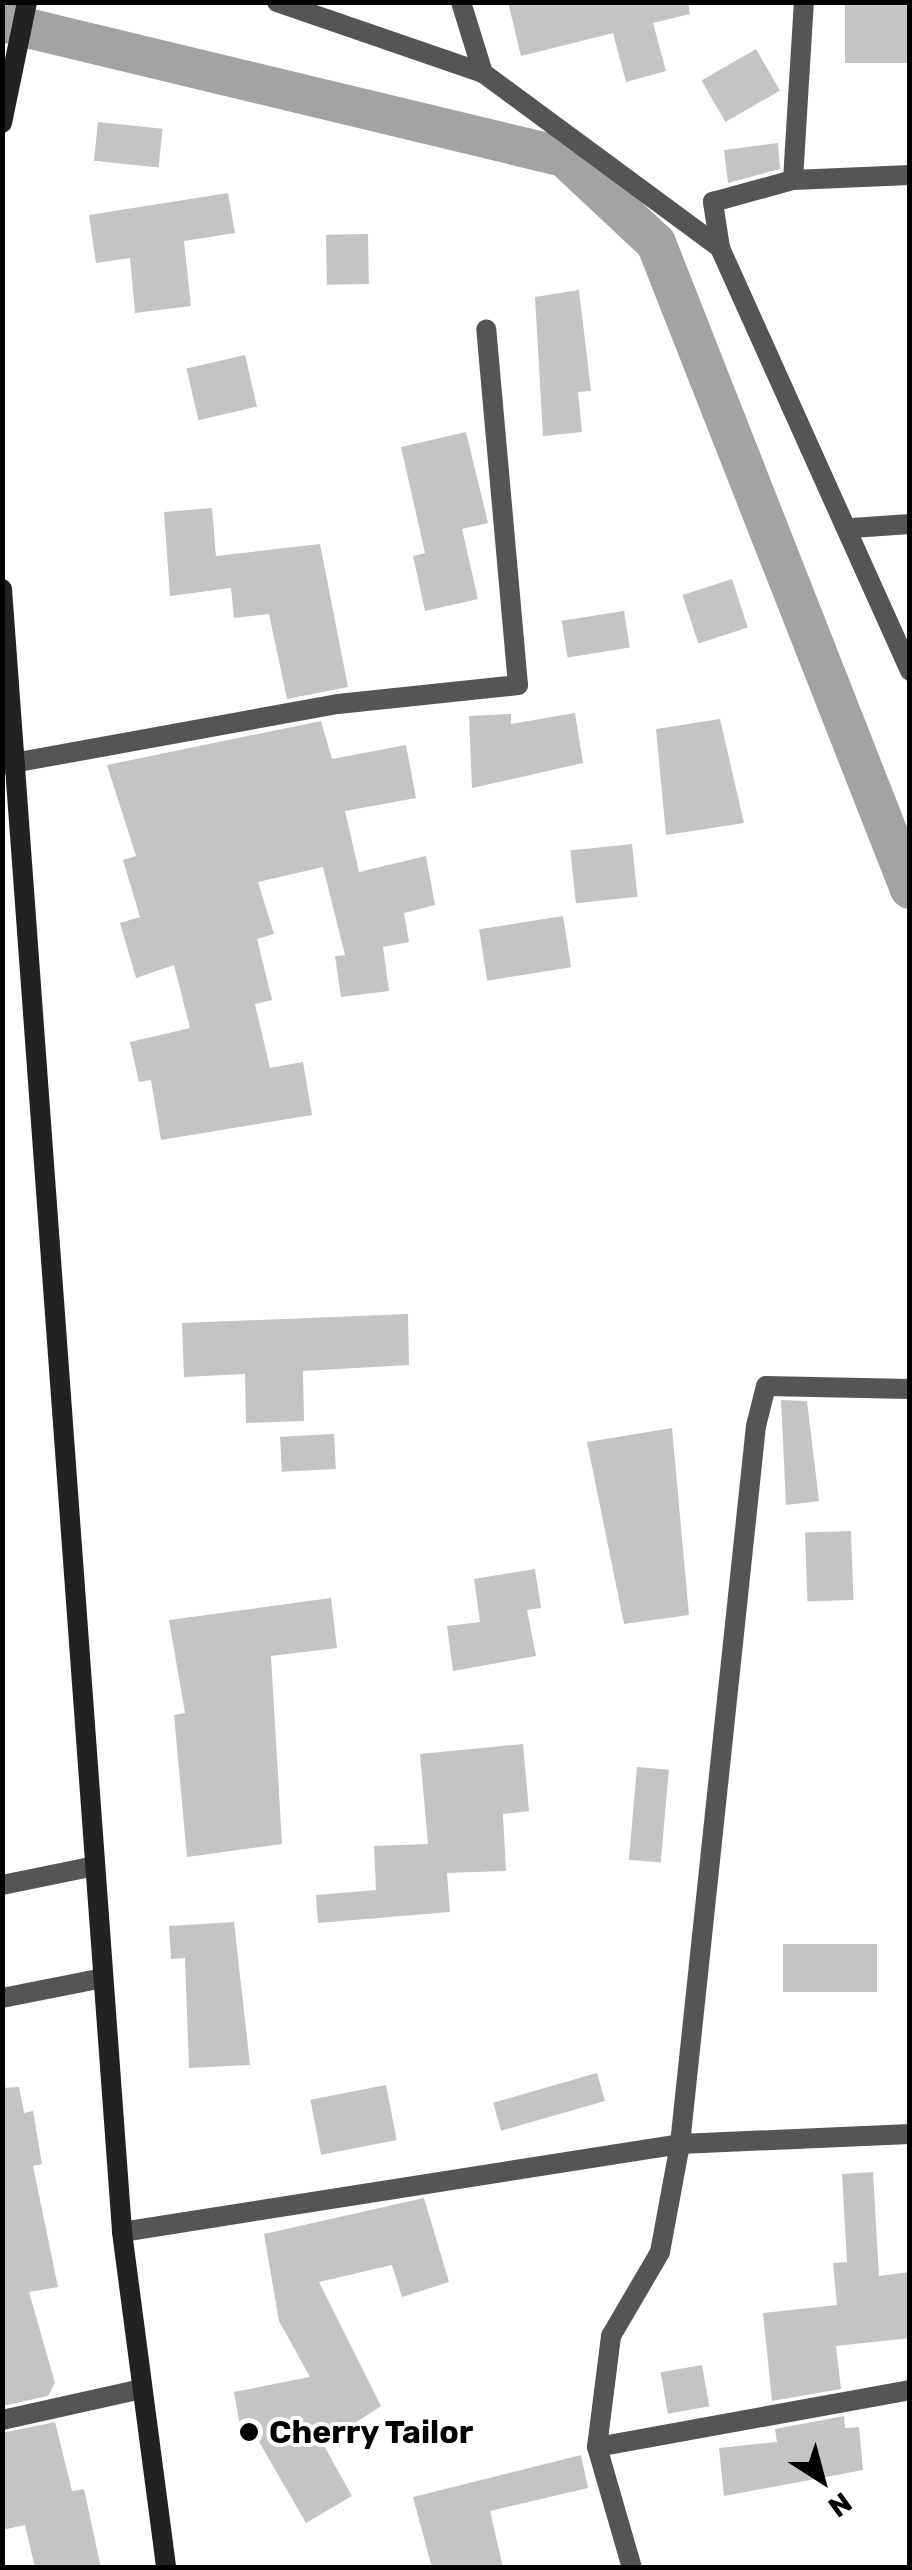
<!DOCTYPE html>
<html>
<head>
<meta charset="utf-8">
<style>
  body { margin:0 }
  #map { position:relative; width:912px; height:2570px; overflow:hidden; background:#fff; font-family:Rubik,sans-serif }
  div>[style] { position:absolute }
  .canal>* { height:40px; margin:-20px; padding:0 20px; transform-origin:20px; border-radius:20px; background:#a3a3a3 }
  .building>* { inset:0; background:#c4c4c4; transform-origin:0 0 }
  .minor>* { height:20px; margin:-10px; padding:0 10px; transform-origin:10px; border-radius:10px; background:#555 }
  .secondary>* { height:20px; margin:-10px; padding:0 10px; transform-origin:10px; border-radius:10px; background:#222 }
  .dots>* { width:28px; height:28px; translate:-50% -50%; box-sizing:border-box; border:5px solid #fff; border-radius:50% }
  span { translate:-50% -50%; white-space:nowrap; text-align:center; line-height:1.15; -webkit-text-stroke:8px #fff; paint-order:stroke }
  .poi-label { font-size:32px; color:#000; font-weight:700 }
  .left { translate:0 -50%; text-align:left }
  .frame { position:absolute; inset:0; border:5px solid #000; pointer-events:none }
  .north { position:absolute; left:772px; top:2430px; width:100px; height:100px; -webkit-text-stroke:8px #fff; paint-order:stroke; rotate:144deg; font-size:28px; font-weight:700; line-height:40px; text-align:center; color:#000 }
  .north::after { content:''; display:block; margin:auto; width:35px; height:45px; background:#000; clip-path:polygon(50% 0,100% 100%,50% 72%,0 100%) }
</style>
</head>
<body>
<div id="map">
  <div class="canal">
    <div style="left:2px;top:22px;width:578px;rotate:13.51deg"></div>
    <div style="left:564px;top:157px;width:126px;rotate:43.1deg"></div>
    <div style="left:656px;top:243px;width:694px;rotate:68.54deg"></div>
  </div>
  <div class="building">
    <div style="clip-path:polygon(508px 2px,688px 2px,690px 14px,653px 23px,666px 71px,626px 82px,613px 33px,521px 56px)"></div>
    <div style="left:845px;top:2px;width:65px;height:61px"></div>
    <div style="left:756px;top:49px;width:48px;height:63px;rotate:60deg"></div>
    <div style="left:98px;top:122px;width:65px;height:39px;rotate:6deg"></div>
    <div style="clip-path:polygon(778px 143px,780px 169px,728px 183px,724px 150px)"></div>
    <div style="clip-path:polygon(228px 193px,235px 233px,184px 241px,191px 306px,135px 313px,130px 258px,96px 263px,89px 215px)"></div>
    <div style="left:368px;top:234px;width:50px;height:42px;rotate:89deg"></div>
    <div style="clip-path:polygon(579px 290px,591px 391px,578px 392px,582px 432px,543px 436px,535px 297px)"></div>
    <div style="left:245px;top:355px;width:53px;height:60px;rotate:77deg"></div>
    <div style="clip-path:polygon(466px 432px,488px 523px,462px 529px,478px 599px,425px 611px,413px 556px,425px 553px,401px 447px)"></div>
    <div style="clip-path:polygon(212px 508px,216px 556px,320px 544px,348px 687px,287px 699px,269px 614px,234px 618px,231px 588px,170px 596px,164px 512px)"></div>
    <div style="left:732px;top:579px;width:51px;height:52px;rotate:72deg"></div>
    <div style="left:624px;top:611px;width:37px;height:63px;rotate:81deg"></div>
    <div style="clip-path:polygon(575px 713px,583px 763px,472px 788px,469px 716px,511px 714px,511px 724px)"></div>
    <div style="clip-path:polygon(720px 719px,744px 823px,666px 835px,656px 729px)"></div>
    <div style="clip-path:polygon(321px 721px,332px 759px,406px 745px,416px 798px,345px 811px,359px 872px,426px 856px,435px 905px,404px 913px,409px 942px,383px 947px,389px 991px,341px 997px,335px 956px,345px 955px,323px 867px,258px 882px,274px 934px,257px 939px,272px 1000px,255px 1004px,270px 1068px,303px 1062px,312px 1115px,161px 1140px,151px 1080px,139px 1082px,130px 1042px,190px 1028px,174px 965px,136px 978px,120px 923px,140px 917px,123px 860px,136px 856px,107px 765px)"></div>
    <div style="left:632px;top:844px;width:53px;height:62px;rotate:84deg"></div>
    <div style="left:563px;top:916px;width:52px;height:85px;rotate:81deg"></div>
    <div style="clip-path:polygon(408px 1314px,409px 1365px,303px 1371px,304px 1421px,246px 1423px,245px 1374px,184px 1377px,182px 1323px)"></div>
    <div style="clip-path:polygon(781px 1400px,807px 1401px,819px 1501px,786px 1505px)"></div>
    <div style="clip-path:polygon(672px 1428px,689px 1615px,624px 1624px,587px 1442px)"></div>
    <div style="left:334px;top:1434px;width:35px;height:54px;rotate:87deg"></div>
    <div style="left:851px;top:1531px;width:69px;height:46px;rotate:88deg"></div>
    <div style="clip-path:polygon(535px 1569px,541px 1608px,527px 1610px,536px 1656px,453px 1671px,447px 1626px,480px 1622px,474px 1579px)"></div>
    <div style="clip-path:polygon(331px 1598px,337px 1648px,271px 1656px,282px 1844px,187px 1857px,174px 1715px,185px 1713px,169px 1620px)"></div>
    <div style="clip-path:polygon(523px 1744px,529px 1811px,503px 1814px,506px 1871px,447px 1873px,450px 1912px,318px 1923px,316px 1895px,376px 1890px,374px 1846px,428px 1844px,420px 1754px)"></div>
    <div style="left:637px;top:1767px;width:32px;height:93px;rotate:5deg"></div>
    <div style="clip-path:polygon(234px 1922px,250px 2065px,189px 2068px,185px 1958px,171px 1959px,169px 1926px)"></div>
    <div style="left:877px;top:1944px;width:48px;height:94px;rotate:90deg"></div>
    <div style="left:597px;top:2073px;width:29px;height:108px;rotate:74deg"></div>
    <div style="left:386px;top:2085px;width:56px;height:77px;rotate:79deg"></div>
    <div style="clip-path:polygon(19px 2087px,24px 2113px,33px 2111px,42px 2164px,33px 2166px,58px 2287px,29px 2292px,55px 2383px,48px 2396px,2px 2406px,2px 2088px)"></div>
    <div style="clip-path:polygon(873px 2172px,879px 2276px,910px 2272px,910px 2338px,836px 2346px,841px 2389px,772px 2401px,763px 2313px,837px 2305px,833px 2263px,847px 2262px,842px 2174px)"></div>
    <div style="clip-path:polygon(424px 2198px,449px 2282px,402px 2297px,392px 2265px,319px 2282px,381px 2406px,323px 2444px,352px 2496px,306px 2523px,258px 2440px,243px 2443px,234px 2392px,310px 2377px,279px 2321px,264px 2234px)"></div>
    <div style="left:702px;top:2365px;width:42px;height:42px;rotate:80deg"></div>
    <div style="clip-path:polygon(844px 2416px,845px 2428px,859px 2427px,863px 2470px,724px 2496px,719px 2448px,777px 2442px,775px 2429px)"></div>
    <div style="clip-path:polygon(55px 2422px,72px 2491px,84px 2489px,101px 2568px,35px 2568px,25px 2525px,2px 2530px,2px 2433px)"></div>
    <div style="clip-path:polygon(581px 2455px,588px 2488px,490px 2511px,503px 2568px,432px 2568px,413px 2497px)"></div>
  </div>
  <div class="minor">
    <div style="left:277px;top:2px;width:218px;rotate:19deg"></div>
    <div style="left:483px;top:73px;width:295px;rotate:36.4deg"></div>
    <div style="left:720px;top:248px;width:464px;rotate:65.8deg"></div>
    <div style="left:461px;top:2px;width:74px;rotate:72.8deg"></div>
    <div style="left:793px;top:180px;width:178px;rotate:-86.5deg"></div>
    <div style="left:720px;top:248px;width:47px;rotate:-98.7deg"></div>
    <div style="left:713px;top:202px;width:83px;rotate:-15.4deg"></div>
    <div style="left:793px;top:180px;width:117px;rotate:-2.4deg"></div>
    <div style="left:852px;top:528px;width:58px;rotate:-3.9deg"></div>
    <div style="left:2px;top:765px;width:341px;rotate:-10.3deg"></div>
    <div style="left:338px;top:704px;width:181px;rotate:-6deg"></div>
    <div style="left:518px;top:685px;width:357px;rotate:-95.1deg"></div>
    <div style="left:2px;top:1885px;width:95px;rotate:-11.5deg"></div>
    <div style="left:2px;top:1998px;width:103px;rotate:-11.2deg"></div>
    <div style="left:122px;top:2232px;width:565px;rotate:-8.96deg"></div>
    <div style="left:680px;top:2144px;width:230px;rotate:-2.5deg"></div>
    <div style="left:2px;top:2420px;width:143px;rotate:-12.5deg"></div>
    <div style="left:597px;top:2447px;width:318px;rotate:-10.3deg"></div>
    <div style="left:632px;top:2568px;width:126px;rotate:-106.1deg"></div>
    <div style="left:597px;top:2447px;width:112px;rotate:-82.8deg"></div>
    <div style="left:611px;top:2336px;width:97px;rotate:-59.7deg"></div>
    <div style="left:660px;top:2252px;width:110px;rotate:-79.5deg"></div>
    <div style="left:680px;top:2144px;width:722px;rotate:-83.96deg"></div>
    <div style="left:756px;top:1426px;width:41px;rotate:-76deg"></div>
    <div style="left:766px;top:1386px;width:144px;rotate:1.2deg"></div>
  </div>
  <div class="secondary">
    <div style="left:2px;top:123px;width:124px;rotate:-78.3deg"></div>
    <div style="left:2px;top:589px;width:1647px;rotate:85.82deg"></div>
    <div style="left:122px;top:2232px;width:339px;rotate:82.5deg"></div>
  </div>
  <div class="dots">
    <div style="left:249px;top:2432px;background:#000"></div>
  </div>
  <div class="poi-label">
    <span class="left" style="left:269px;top:2432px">Cherry Tailor</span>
  </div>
  <div class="frame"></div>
  <div class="north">N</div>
</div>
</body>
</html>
